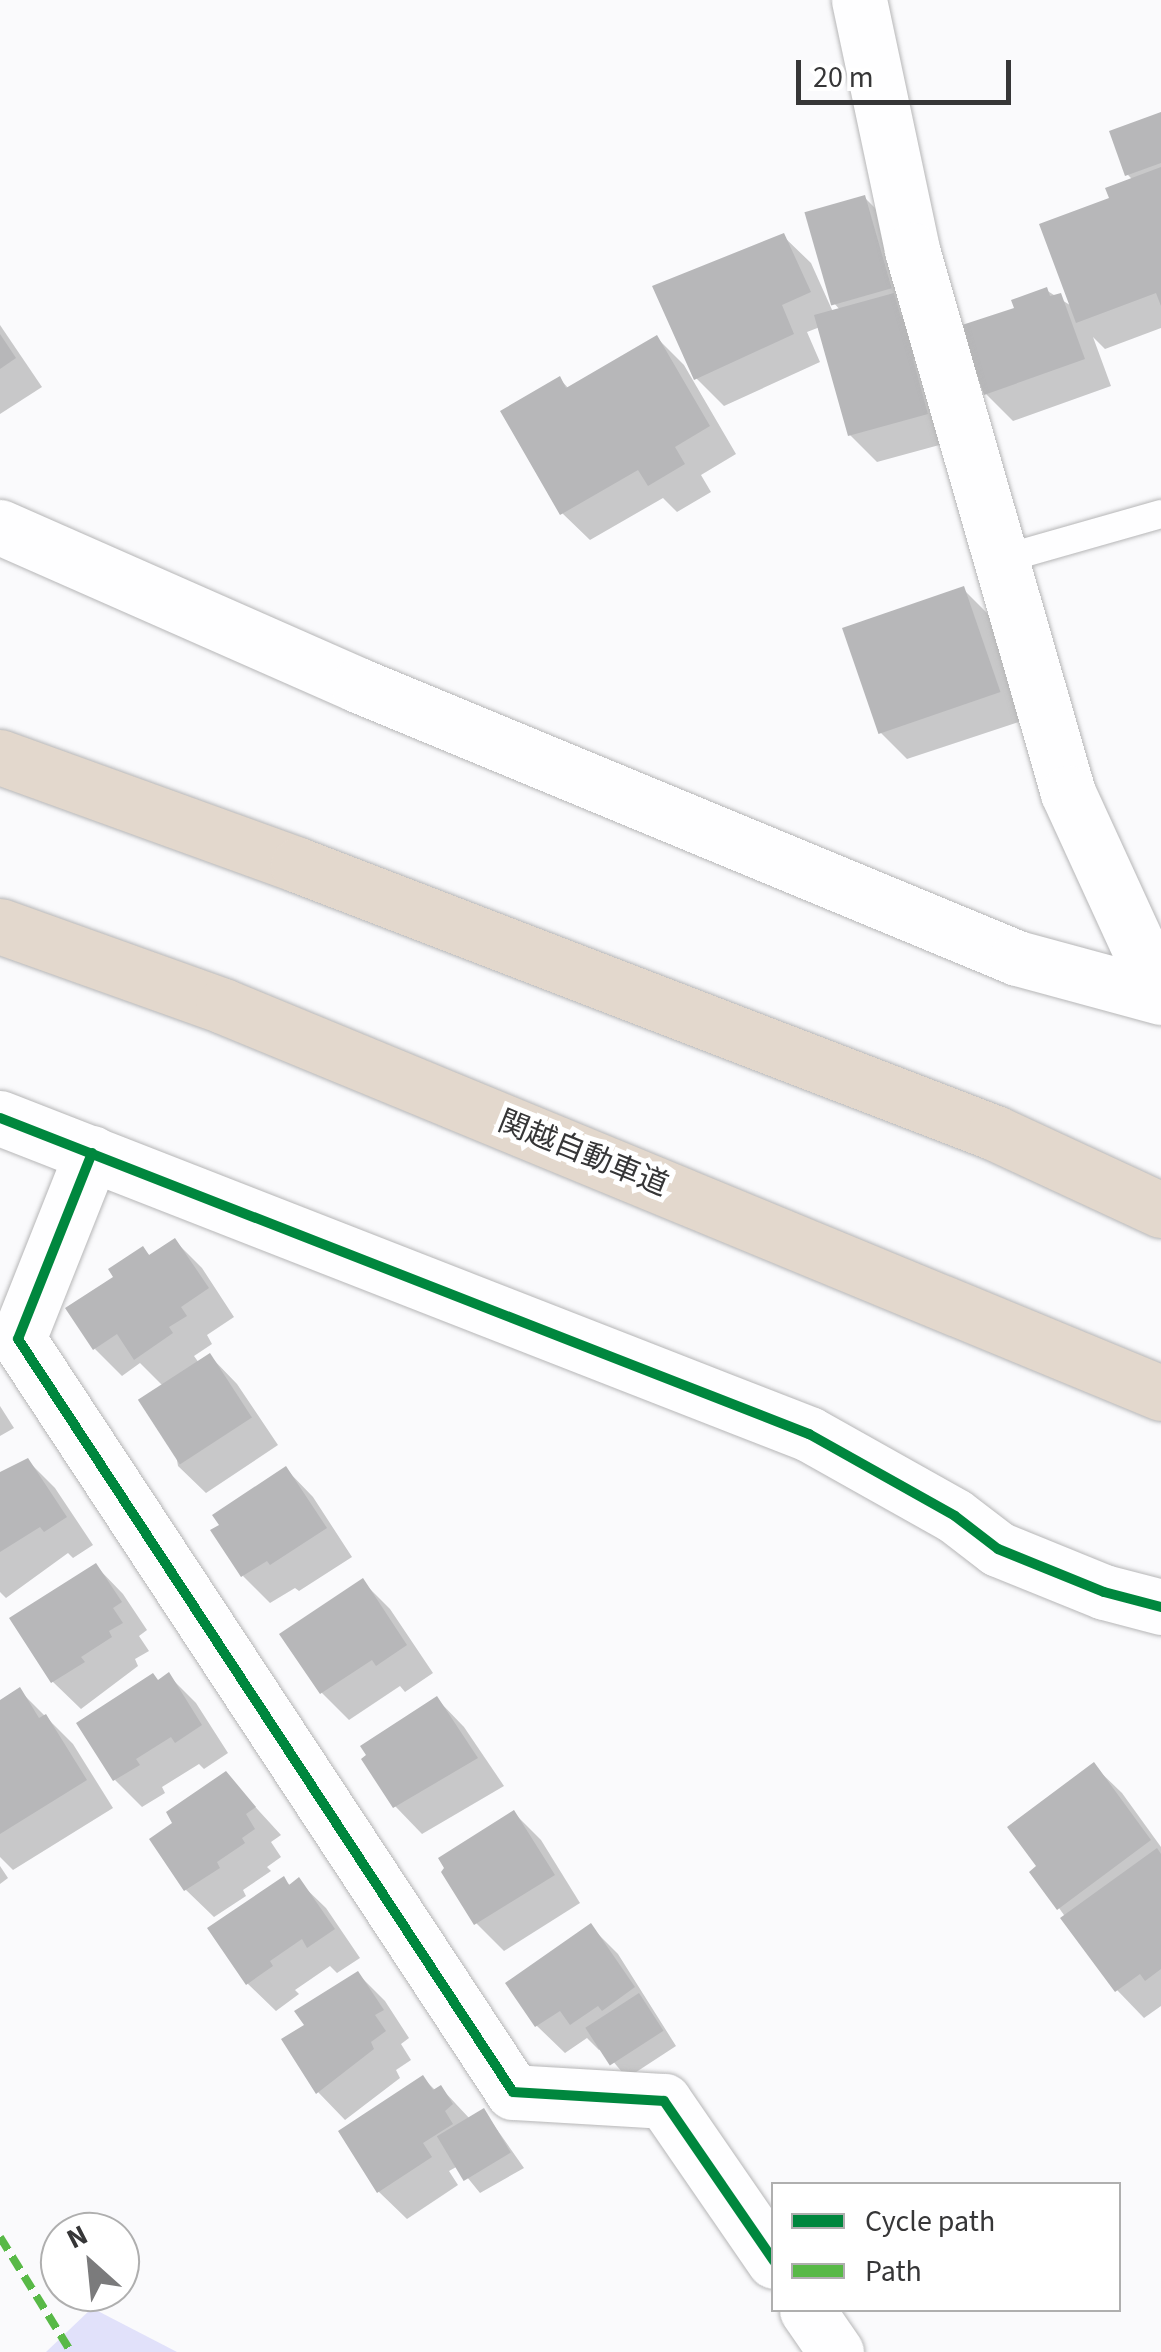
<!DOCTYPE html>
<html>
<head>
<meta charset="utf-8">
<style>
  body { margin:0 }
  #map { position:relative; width:1161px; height:2352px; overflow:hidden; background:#fafafc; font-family:"Source Sans 3","Noto Sans JP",sans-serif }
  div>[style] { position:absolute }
  .green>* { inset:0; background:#e1e1fa }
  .shadow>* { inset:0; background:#0003 }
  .building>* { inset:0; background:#b7b7b9; transform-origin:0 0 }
  .roads { filter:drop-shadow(0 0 2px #b6b6b7) drop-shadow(0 0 2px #b6b6b7) }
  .lane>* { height:28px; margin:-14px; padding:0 14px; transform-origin:14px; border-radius:14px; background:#fefeff }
  .street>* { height:55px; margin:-27.5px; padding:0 27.5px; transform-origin:27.5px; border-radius:27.5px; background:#fefeff }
  .highway>* { height:55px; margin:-27.5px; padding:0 27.5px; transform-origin:27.5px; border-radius:27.5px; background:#e3d8cd }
  .quiet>* { height:8px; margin-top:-4px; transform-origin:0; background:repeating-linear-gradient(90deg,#58b947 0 15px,transparent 0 23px) }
  .cycleway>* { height:10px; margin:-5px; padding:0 5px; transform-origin:5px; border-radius:5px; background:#00873e }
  span { translate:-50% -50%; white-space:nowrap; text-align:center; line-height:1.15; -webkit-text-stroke:10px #fff; paint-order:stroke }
  .street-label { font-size:30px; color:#363637 }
  .legend { position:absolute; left:771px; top:2182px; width:350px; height:130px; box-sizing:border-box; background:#fff; border:2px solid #afafaf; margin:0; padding:12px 18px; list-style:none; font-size:30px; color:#363637 }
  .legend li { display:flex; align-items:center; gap:20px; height:50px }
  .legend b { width:50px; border:2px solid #afafaf }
  .north { position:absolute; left:40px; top:2212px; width:100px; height:100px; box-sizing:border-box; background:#fff; border:2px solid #afafaf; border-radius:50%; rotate:333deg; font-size:28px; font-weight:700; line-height:40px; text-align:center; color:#363637 }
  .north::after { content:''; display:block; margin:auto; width:35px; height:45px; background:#7b7b7c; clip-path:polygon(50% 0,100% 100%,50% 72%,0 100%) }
  .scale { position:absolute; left:796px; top:60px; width:215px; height:45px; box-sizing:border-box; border:5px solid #363637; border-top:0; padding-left:12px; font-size:30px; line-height:35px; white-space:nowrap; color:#363637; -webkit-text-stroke:8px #fff; paint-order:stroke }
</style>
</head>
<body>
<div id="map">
  <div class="green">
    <div style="clip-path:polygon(92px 2308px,177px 2352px,46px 2352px)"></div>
  </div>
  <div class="shadow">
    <div style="clip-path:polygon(1161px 115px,1161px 328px,1105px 349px,1093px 337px,1111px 386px,1013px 421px,986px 394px,1017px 309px,1046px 290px,1073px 307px,1113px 199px,1133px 180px,1128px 175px)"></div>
    <div style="clip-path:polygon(865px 198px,892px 225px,954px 441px,877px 462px,850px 435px,820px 327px,807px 332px,820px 362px,724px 406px,696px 378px,783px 236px,811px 263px,833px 312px,840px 310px,834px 303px)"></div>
    <div style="clip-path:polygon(0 325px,42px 387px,0 414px)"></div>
    <div style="clip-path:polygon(657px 338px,684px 365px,736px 454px,701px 475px,711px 492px,677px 512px,663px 498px,590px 540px,562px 513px,560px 379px,569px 389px)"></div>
    <div style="clip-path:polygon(963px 589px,991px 617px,1025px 720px,907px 759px,880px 732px)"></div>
    <div style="clip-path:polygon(175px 1241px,202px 1268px,234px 1317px,207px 1335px,212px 1344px,194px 1356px,199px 1363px,210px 1356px,237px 1384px,278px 1445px,206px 1493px,178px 1466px,164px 1387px,140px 1363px,122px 1376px,95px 1349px,116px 1278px,143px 1249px,151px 1257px)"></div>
    <div style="clip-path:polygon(0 1406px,14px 1428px,0 1436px)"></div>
    <div style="clip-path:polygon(28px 1461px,55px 1488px,93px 1545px,73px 1558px,68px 1553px,6px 1598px,0 1592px,0 1475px)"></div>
    <div style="clip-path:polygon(286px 1469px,313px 1497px,352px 1557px,299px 1591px,295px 1588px,270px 1603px,243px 1576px)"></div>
    <div style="clip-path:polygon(96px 1566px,123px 1594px,147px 1630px,139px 1636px,149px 1651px,135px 1659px,138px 1666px,81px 1709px,53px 1682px,13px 1619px)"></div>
    <div style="clip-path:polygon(362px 1581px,390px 1609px,433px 1673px,405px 1692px,400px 1686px,349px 1720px,322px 1693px,283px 1634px)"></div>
    <div style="clip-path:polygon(169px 1676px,196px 1703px,228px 1753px,204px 1769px,199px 1764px,162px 1787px,165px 1793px,142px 1807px,115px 1780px,159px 1682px)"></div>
    <div style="clip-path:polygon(19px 1690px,73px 1744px,113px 1808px,13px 1870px,0 1857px,0 1703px)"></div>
    <div style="clip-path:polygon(437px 1699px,464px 1727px,504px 1786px,422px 1834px,395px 1806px)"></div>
    <div style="clip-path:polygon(1094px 1766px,1122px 1793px,1161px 1847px,1161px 2006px,1144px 2018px,1117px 1990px,1059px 1908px,1039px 1866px)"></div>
    <div style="clip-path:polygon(226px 1775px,281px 1835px,271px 1842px,281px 1857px,267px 1867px,271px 1871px,243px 1890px,246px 1896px,214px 1917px,186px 1890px,152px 1840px,176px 1824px)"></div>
    <div style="clip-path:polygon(514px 1813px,541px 1840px,580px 1903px,504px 1951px,476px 1923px)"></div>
    <div style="clip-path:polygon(0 1866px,8px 1878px,0 1884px)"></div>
    <div style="clip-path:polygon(283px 1879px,291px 1886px,298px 1881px,326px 1908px,360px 1958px,337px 1973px,330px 1966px,295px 1990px,299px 1994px,276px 2011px,248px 1984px,211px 1928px)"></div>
    <div style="clip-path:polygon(590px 1926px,618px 1954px,676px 2046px,627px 2078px,602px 2048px,599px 2050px,587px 2038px,565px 2053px,537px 2026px,508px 1983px)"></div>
    <div style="clip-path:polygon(358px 1974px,385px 2001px,409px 2038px,401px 2044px,411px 2060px,396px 2070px,400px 2078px,345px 2120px,318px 2092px,307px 2026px)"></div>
    <div style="clip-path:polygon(423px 2078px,436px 2091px,441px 2088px,470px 2119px,484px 2111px,524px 2168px,480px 2193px,458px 2166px,449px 2171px,458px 2185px,407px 2219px,379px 2192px,341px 2131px)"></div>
  </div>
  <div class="building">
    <div style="clip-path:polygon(1161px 112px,1161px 163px,1125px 176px,1109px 131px)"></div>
    <div style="clip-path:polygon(1161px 167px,1161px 306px,1156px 293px,1076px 323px,1039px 224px,1109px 198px,1105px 188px)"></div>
    <div style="left:865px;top:195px;width:97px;height:63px;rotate:74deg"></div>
    <div style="clip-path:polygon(784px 233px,811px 292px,782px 305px,794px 334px,694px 380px,652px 286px)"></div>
    <div style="clip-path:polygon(1047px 287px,1050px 296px,1061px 293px,1085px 359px,984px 395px,959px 326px,1014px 308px,1011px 300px)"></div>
    <div style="clip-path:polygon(894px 293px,901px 317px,910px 315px,921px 356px,913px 359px,928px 414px,848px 436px,814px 315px)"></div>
    <div style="clip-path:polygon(0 334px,16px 358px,0 369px)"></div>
    <div style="clip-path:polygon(657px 335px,710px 426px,675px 447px,685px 464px,648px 486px,638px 470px,560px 515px,500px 411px,560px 376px,566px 388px)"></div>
    <div style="left:964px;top:586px;width:112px;height:129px;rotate:71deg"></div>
    <div style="clip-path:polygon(175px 1238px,209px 1288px,181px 1307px,187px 1316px,169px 1327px,173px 1333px,134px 1360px,117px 1334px,93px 1350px,65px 1308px,113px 1277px,108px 1269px,143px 1246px,149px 1255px)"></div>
    <div style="left:210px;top:1353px;width:77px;height:86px;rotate:57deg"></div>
    <div style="clip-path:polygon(28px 1458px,67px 1517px,44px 1532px,40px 1527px,0 1552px,0 1472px)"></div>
    <div style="clip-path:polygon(286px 1466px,327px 1528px,270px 1565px,267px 1561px,241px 1577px,210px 1530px,219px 1525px,212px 1515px)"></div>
    <div style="clip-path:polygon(96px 1563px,122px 1602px,113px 1608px,123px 1623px,109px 1631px,112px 1637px,81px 1657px,85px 1662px,51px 1683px,9px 1618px)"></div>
    <div style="clip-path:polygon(363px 1578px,407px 1645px,376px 1666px,372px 1660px,320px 1694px,279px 1634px)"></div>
    <div style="clip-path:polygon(169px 1672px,202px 1725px,175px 1743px,171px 1737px,136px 1759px,140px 1765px,113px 1781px,76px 1723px,153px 1673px,158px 1680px)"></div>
    <div style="clip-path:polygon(20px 1687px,39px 1718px,46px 1714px,87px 1780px,0 1834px,0 1700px)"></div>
    <div style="clip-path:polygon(437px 1696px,478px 1758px,393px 1808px,361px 1759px,366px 1755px,360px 1746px)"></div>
    <div style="clip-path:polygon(1094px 1762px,1151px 1840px,1057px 1910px,1029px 1872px,1036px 1866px,1007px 1827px)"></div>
    <div style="clip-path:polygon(226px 1771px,256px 1807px,246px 1814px,255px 1829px,242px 1838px,245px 1843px,217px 1862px,220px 1868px,184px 1891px,149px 1839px,172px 1823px,166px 1812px)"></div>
    <div style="clip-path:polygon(514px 1810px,555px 1875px,474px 1925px,441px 1872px,444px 1868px,438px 1858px)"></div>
    <div style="clip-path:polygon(1157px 1848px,1161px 1854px,1161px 1969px,1145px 1981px,1140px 1974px,1115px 1992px,1060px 1918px)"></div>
    <div style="clip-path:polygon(284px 1876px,289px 1885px,299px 1877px,335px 1929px,307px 1948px,302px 1939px,270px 1961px,273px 1966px,246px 1985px,207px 1928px)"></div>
    <div style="clip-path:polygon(591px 1923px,635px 1987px,602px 2011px,598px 2006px,570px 2025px,560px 2011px,535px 2027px,505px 1983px)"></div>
    <div style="clip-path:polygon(358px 1971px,384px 2010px,375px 2015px,386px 2031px,371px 2042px,374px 2049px,316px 2094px,281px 2039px,304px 2025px,294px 2011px)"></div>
    <div style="left:639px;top:1993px;width:45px;height:64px;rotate:57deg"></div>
    <div style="clip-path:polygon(423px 2075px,433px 2090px,441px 2085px,453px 2104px,445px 2111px,453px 2124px,423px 2143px,432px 2157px,377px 2193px,338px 2131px)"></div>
    <div style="left:484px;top:2108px;width:52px;height:55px;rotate:59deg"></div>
  </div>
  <div class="roads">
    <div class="lane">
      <div style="left:1003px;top:559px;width:164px;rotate:-15.9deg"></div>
    </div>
    <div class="street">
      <div style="left:859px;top:0;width:256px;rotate:78deg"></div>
      <div style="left:912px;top:250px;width:565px;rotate:73.97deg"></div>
      <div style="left:1068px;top:793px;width:223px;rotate:65.4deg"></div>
      <div style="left:0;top:527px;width:391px;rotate:23.8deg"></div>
      <div style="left:358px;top:685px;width:713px;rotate:22.5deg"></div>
      <div style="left:1017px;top:958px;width:149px;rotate:15.2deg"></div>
      <div style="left:0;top:1118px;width:869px;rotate:21.34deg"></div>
      <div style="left:809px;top:1434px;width:167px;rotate:29.3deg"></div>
      <div style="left:955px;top:1516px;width:54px;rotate:37.5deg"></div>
      <div style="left:998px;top:1549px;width:114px;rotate:22.1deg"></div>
      <div style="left:1104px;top:1592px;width:59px;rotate:14.7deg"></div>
      <div style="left:92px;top:1153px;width:200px;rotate:111.7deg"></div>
      <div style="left:18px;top:1339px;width:901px;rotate:56.68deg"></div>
      <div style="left:513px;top:2092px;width:151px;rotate:3.4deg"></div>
      <div style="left:664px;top:2101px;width:194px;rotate:55.5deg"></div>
      <div style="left:807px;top:2310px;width:51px;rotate:55.4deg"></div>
    </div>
    <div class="highway">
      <div style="left:0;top:757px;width:317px;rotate:19.9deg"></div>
      <div style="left:298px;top:865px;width:747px;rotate:21.03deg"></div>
      <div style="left:995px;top:1133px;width:183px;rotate:24.9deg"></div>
      <div style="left:0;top:926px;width:237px;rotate:19.7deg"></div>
      <div style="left:223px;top:1006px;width:1015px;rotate:22.42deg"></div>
    </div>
  </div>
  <div class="quiet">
    <div style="left:0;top:2237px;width:135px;rotate:58.3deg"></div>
  </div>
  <div class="cycleway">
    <div style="left:0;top:1118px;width:869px;rotate:21.34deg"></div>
    <div style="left:809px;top:1434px;width:167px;rotate:29.3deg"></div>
    <div style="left:955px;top:1516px;width:54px;rotate:37.5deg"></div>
    <div style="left:998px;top:1549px;width:114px;rotate:22.1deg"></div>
    <div style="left:1104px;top:1592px;width:59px;rotate:14.7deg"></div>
    <div style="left:92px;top:1153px;width:200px;rotate:111.7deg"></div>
    <div style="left:18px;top:1339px;width:901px;rotate:56.68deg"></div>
    <div style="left:513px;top:2092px;width:151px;rotate:3.4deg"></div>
    <div style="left:664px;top:2101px;width:194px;rotate:55.5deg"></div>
  </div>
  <div class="street-label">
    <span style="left:583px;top:1154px;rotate:22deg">関越自動車道</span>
  </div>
  <ul class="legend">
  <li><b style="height:12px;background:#00873e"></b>Cycle path</li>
  <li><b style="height:12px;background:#58b947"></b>Path</li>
  </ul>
  <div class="north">N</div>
  <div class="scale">20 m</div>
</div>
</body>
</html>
